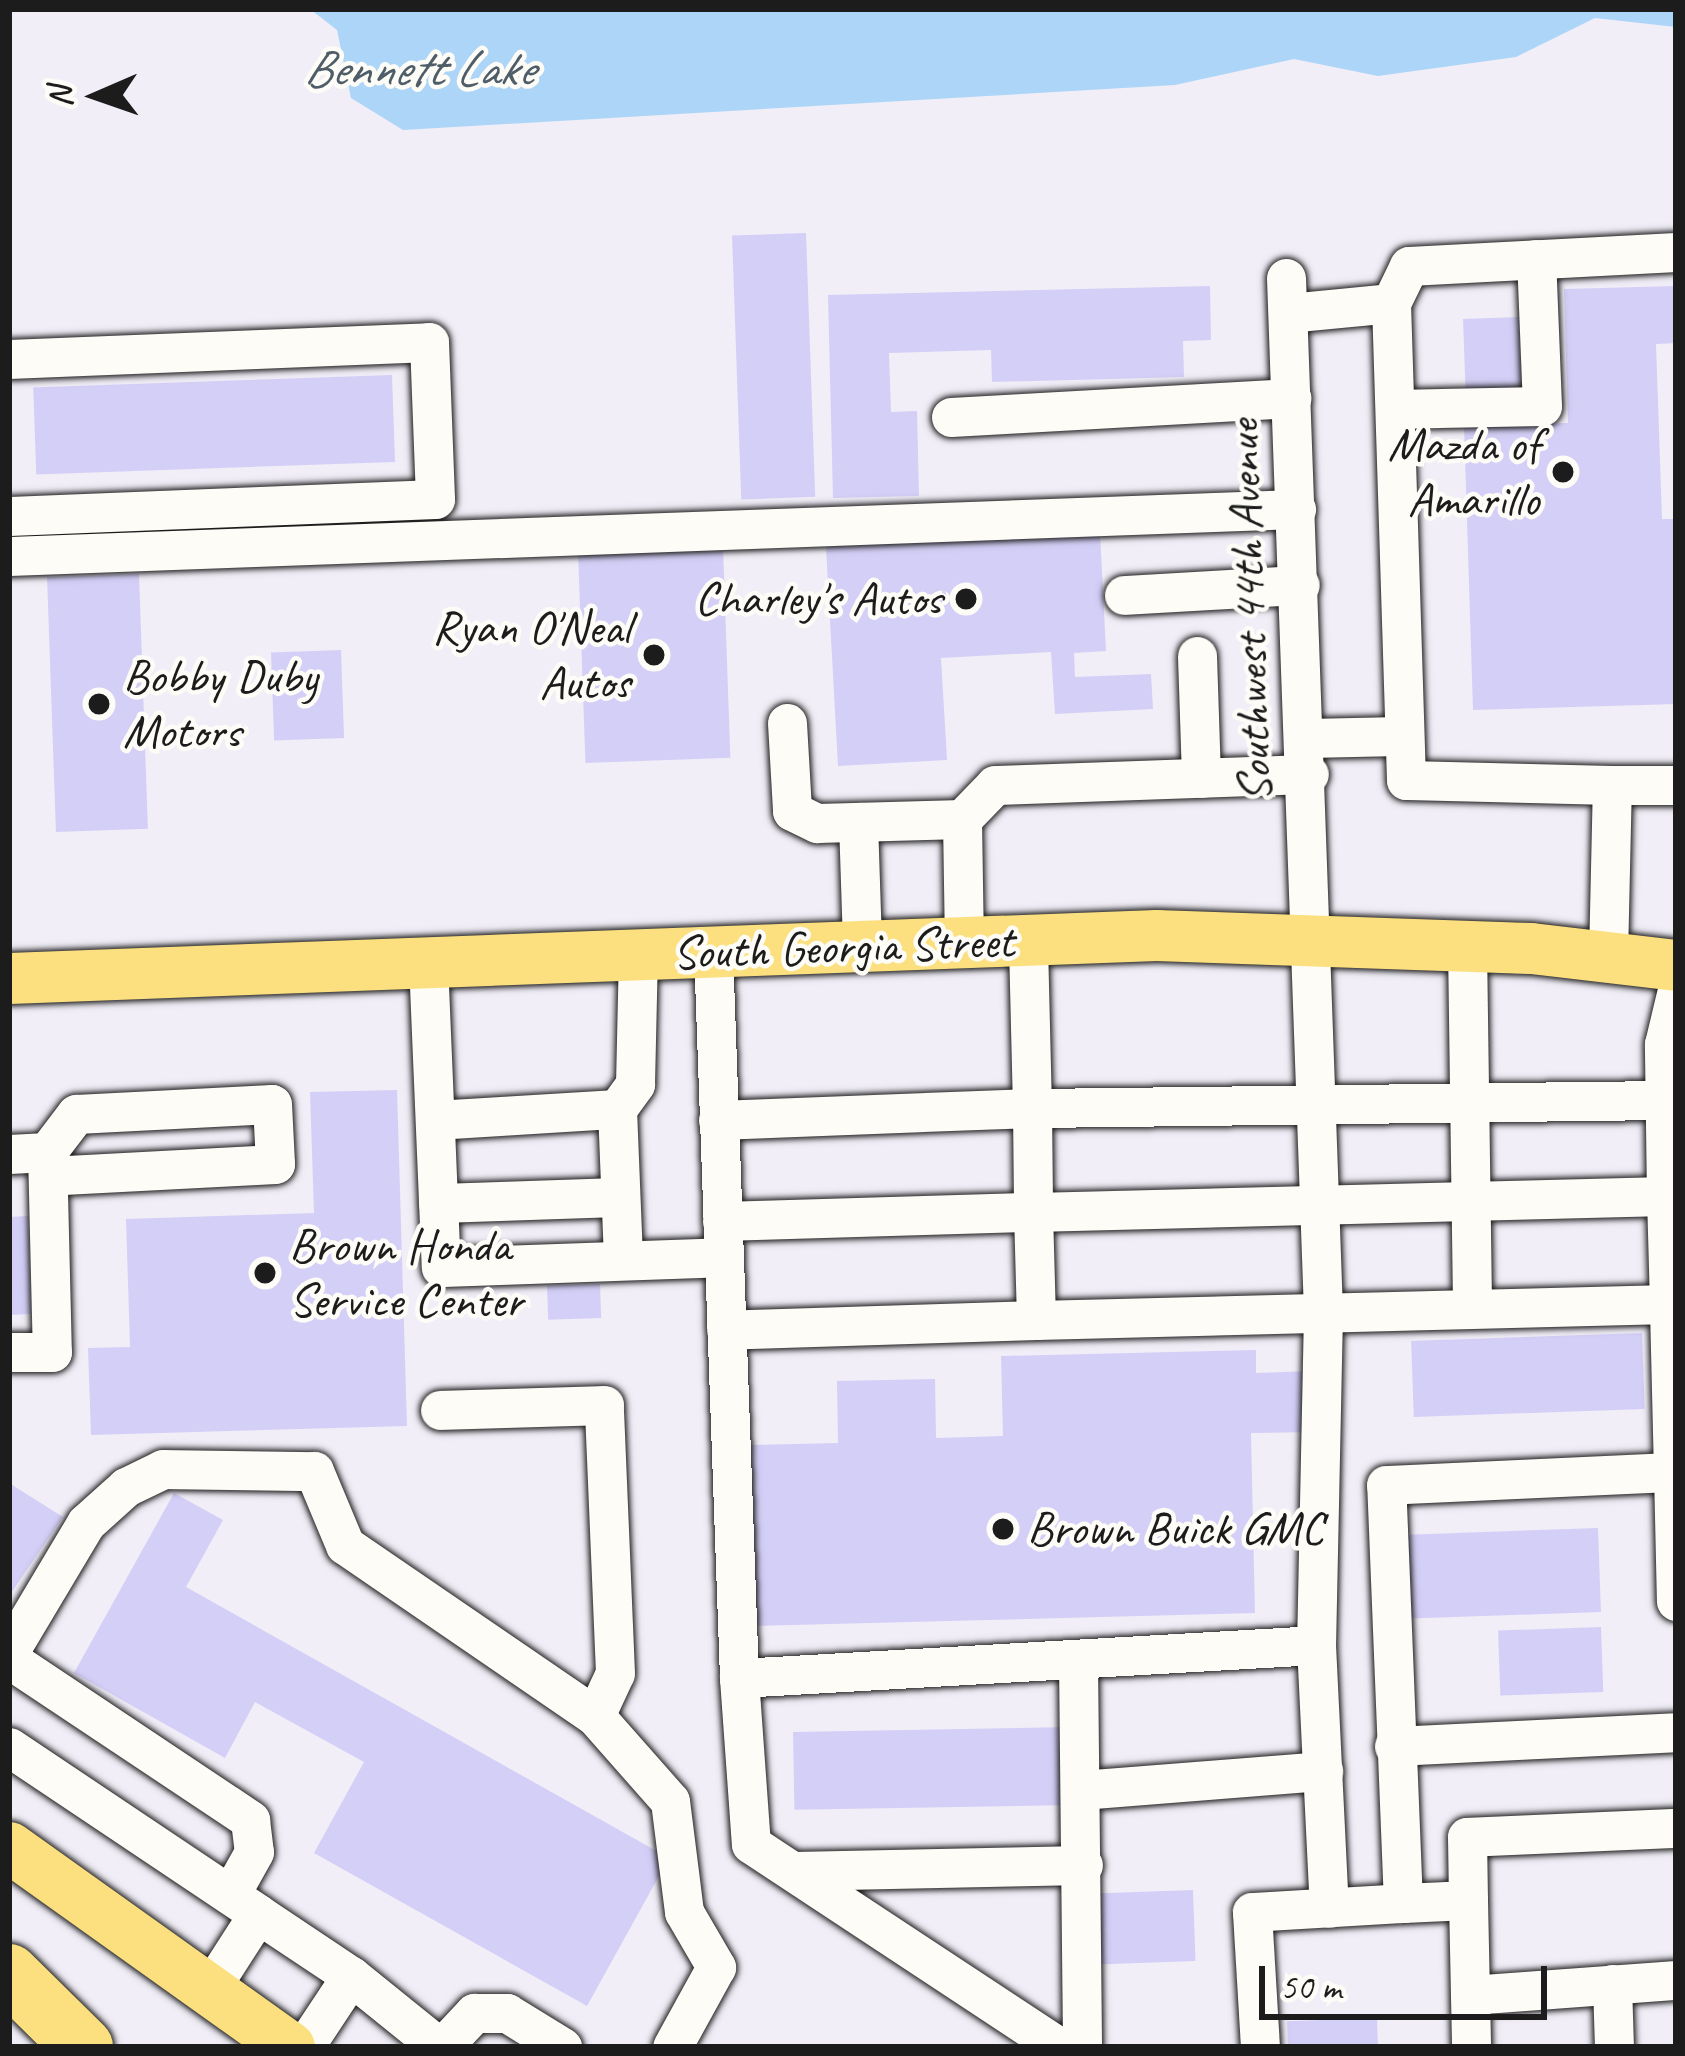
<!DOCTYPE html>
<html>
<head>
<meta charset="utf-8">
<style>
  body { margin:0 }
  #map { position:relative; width:1685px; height:2056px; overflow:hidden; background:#f1eef7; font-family:Caveat,sans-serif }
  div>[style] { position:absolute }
  .water>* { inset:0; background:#add5f8 }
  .building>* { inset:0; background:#d4cff7; transform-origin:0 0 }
  .roads { filter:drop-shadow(0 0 3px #1c1c1c) drop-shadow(0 0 3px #1c1c1c) }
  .minor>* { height:39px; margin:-19.5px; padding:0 19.5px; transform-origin:19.5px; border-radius:19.5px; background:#fdfcf7 }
  .major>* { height:51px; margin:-25.5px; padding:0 25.5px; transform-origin:25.5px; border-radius:25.5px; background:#fce080 }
  .highway>* { height:60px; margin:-30px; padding:0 30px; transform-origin:30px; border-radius:30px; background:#fce080 }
  .dots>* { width:33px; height:33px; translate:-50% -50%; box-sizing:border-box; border:6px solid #fdfcf7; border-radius:50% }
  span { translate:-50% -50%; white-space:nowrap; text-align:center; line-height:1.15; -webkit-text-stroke:9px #fdfcf7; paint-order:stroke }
  .poi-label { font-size:48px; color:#1c1c1c }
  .right { translate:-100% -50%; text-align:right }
  .left { translate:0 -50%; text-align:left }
  .street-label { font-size:48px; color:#1c1c1c }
  .water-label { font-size:51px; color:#4f5d69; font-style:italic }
  .frame { position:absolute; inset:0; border:12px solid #1c1c1c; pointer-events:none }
  .north { position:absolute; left:36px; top:36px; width:120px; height:120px; -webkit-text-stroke:9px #fdfcf7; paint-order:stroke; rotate:268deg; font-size:33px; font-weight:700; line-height:48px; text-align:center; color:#1c1c1c }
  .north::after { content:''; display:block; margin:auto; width:42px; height:54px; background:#1c1c1c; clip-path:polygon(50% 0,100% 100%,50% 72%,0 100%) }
  .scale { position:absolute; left:1259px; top:1966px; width:288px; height:54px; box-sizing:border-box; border:6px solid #1c1c1c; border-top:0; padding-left:15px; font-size:36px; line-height:42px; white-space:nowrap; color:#1c1c1c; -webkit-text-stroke:9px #fdfcf7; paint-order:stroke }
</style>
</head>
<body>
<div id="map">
  <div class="water">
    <div style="clip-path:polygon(310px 9px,1676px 9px,1676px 27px,1595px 18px,1516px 57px,1378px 76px,1294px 59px,1175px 85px,403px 130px,351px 98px,337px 30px)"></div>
  </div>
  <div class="building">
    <div style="left:806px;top:233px;width:264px;height:74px;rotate:88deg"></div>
    <div style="clip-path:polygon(1210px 286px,1211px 340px,1183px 341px,1184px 377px,992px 382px,991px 350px,889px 353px,891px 412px,917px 411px,919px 496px,833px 498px,828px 295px)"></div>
    <div style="clip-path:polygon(1676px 286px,1676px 343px,1656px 344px,1662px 519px,1676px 519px,1676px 704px,1473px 710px,1464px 426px,1568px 423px,1564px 289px)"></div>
    <div style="left:1519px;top:317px;width:75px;height:56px;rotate:88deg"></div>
    <div style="left:392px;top:375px;width:87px;height:359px;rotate:88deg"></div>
    <div style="clip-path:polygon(1100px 532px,1106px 651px,1074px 653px,1075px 677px,1151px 674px,1153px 709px,1055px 714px,1051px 652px,941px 658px,947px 760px,838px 766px,826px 547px)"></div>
    <div style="left:723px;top:547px;width:211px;height:145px;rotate:88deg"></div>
    <div style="left:139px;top:574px;width:255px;height:92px;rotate:88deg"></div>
    <div style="left:341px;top:650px;width:88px;height:70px;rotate:88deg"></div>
    <div style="clip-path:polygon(397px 1090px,407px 1426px,91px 1435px,88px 1348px,130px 1347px,126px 1219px,314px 1213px,310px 1092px)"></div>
    <div style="clip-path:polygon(28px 1216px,31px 1314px,9px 1315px,9px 1217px)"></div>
    <div style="left:600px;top:1284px;width:34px;height:53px;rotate:88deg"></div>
    <div style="left:1642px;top:1333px;width:76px;height:231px;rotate:88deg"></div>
    <div style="clip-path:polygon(1256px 1350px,1256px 1373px,1310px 1371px,1312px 1432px,1251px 1433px,1255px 1613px,755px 1626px,751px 1445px,838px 1443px,837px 1381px,935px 1379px,936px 1438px,1003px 1436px,1001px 1356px)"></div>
    <div style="clip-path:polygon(9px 1483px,63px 1517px,9px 1596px)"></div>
    <div style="clip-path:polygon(174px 1493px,223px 1520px,186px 1587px,669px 1858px,587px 2006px,314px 1853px,364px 1762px,255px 1702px,225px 1758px,74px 1673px)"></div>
    <div style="left:1598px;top:1528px;width:84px;height:197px;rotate:88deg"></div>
    <div style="left:1601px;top:1627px;width:65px;height:103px;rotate:88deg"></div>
    <div style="left:1073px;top:1727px;width:78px;height:280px;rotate:89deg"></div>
    <div style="left:1193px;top:1890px;width:71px;height:99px;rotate:88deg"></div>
    <div style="left:1377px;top:2018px;width:29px;height:90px;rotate:88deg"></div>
  </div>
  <div class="roads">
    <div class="minor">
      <div style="left:1286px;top:278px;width:1036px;rotate:87.95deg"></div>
      <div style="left:1323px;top:1313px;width:332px;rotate:91.2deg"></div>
      <div style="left:1288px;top:313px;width:103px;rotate:-5.5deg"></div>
      <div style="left:9px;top:359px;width:420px;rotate:-2.3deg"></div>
      <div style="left:429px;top:342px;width:157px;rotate:87.8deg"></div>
      <div style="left:435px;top:499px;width:426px;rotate:177.7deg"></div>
      <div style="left:1395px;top:409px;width:147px;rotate:-1.2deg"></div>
      <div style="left:1542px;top:406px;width:147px;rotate:-92.3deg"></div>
      <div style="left:951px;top:417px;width:341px;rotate:-3.2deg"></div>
      <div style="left:9px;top:556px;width:1288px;rotate:-2.09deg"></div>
      <div style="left:1124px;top:595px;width:176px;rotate:-3.3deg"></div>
      <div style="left:1197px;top:656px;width:122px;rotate:88.1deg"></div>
      <div style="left:787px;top:723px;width:88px;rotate:86.7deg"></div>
      <div style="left:792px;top:811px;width:28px;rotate:26deg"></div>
      <div style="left:817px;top:823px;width:145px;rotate:-1.6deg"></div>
      <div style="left:962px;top:819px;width:47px;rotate:-45.9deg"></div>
      <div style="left:995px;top:785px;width:314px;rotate:-2deg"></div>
      <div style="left:1304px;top:738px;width:99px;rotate:-1.2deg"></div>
      <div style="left:1612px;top:785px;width:64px"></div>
      <div style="left:962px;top:819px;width:122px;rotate:89.1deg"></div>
      <div style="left:858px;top:822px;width:123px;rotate:88.1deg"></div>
      <div style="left:1467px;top:945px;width:362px;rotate:89.2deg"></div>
      <div style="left:713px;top:951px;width:727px;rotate:87.95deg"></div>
      <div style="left:739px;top:1678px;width:578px;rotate:-3.27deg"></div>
      <div style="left:1316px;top:1645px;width:263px;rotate:87.2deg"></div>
      <div style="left:1608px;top:957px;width:172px;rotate:-88.7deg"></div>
      <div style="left:1612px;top:785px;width:206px;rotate:-178.6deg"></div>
      <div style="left:1406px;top:780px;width:477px;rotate:-91.8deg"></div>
      <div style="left:1391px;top:303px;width:41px;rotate:-64.1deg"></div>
      <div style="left:1409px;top:266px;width:267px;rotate:-3deg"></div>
      <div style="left:428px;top:962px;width:305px;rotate:87.6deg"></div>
      <div style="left:441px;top:1267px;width:282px;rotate:-2deg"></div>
      <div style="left:1664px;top:1100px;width:632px;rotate:179.27deg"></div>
      <div style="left:1032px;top:1108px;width:104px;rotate:89.4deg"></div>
      <div style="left:1033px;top:1212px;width:633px;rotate:-1.45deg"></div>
      <div style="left:1666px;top:1196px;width:152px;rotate:-90.8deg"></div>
      <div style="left:1664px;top:1044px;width:51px;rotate:-76.5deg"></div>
      <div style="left:617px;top:1109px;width:31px;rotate:-54deg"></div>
      <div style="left:635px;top:1084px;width:130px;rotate:-88.7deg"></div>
      <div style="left:435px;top:1120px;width:182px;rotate:-3.5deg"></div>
      <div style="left:617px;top:1109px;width:150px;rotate:87.7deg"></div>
      <div style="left:718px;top:1120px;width:314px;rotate:-2.2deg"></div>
      <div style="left:1032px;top:1108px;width:168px;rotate:-91.4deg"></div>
      <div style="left:47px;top:1152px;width:48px;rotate:-52.7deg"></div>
      <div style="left:76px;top:1114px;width:196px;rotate:-2.9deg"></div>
      <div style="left:272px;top:1104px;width:60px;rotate:87.1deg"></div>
      <div style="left:275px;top:1164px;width:227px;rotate:177deg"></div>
      <div style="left:9px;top:1154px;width:38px;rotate:-3deg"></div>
      <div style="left:47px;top:1152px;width:200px;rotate:88.6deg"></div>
      <div style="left:52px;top:1352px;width:43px;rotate:180deg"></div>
      <div style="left:438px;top:1203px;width:182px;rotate:-1.9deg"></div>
      <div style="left:722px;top:1221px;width:311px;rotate:-1.7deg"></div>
      <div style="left:1033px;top:1212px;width:108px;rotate:88.4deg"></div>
      <div style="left:1036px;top:1320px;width:310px;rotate:178.2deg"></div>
      <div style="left:1036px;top:1320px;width:633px;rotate:-1.45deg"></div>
      <div style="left:1669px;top:1304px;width:108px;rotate:-91.6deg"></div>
      <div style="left:1673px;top:1472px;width:129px;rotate:88.7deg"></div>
      <div style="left:9px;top:1652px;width:150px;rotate:-59.2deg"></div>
      <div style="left:86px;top:1523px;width:54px;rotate:-42deg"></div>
      <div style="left:126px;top:1487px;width:41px;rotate:-25.9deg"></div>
      <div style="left:163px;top:1469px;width:151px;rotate:0.8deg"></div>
      <div style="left:314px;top:1471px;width:80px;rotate:67.3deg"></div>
      <div style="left:345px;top:1545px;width:303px;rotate:34.4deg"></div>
      <div style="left:595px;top:1716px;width:47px;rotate:-65.1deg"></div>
      <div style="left:615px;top:1673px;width:268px;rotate:-92.4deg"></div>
      <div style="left:604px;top:1405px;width:164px;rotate:178.3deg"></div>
      <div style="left:9px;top:1659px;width:290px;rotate:33.7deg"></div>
      <div style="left:250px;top:1820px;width:32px;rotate:83deg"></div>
      <div style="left:254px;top:1852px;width:49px;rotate:119.2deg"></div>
      <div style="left:1078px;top:1660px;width:387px;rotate:89.4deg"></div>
      <div style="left:739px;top:1678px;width:166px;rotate:85.9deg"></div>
      <div style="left:751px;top:1844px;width:369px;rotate:33.4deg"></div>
      <div style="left:595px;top:1716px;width:113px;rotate:48.6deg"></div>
      <div style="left:670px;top:1801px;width:112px;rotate:82.8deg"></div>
      <div style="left:684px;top:1912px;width:64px;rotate:59.8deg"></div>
      <div style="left:716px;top:1967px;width:91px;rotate:118.8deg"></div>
      <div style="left:1394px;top:1746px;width:282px;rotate:-2.8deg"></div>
      <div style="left:9px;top:1747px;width:300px;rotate:33.8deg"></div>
      <div style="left:1081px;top:1790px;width:243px;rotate:-4.5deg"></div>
      <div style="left:794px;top:1871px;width:289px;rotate:-1.2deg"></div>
      <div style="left:1468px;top:1900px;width:63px;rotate:-90.9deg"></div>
      <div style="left:1467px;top:1837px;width:209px;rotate:-2.5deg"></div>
      <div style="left:1403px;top:1903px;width:65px;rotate:-2.6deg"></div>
      <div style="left:1468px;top:1900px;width:147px;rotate:88.8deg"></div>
      <div style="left:351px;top:1976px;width:113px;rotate:38.9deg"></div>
      <div style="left:1612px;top:1984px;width:63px;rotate:88.2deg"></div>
      <div style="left:209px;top:1990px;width:90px;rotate:-57.2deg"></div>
      <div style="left:258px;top:1914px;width:112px;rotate:33.7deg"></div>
      <div style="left:351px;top:1976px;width:85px;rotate:123.5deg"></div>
      <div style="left:1470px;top:1995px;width:207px;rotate:-4.2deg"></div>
      <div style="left:442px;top:2047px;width:47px;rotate:-46.7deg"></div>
      <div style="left:474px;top:2013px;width:33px"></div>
      <div style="left:507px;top:2013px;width:65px;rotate:31.7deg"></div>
      <div style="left:1260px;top:2047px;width:135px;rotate:-93.4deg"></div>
      <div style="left:1252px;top:1912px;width:151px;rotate:-3.4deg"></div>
      <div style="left:1403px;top:1903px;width:418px;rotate:-92.3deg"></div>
      <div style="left:1386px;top:1485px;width:287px;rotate:-2.6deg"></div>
      <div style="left:1673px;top:1472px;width:168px;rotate:-91.4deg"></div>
    </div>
    <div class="major">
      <div style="left:9px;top:978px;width:1148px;rotate:-2.15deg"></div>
      <div style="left:1156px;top:935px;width:375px;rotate:2deg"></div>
      <div style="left:1531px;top:948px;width:146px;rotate:6.7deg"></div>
      <div style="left:9px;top:1847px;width:344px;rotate:35.5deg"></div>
    </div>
    <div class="highway">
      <div style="left:9px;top:1974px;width:104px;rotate:44.6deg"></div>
    </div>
  </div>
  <div class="dots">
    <div style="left:1563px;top:472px;background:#1c1c1c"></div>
    <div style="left:966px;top:599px;background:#1c1c1c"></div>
    <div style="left:654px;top:655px;background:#1c1c1c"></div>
    <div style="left:99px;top:704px;background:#1c1c1c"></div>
    <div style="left:265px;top:1273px;background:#1c1c1c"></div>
    <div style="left:1003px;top:1529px;background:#1c1c1c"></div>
  </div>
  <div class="poi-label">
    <span class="right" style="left:1539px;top:472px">Mazda of<br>Amarillo</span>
    <span class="right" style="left:942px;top:599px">Charley's Autos</span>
    <span class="right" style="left:630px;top:655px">Ryan O'Neal<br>Autos</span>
    <span class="left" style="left:123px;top:704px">Bobby Duby<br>Motors</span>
    <span class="left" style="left:289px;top:1273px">Brown Honda<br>Service Center</span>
    <span class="left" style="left:1027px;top:1529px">Brown Buick GMC</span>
  </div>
  <div class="street-label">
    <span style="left:1249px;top:611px;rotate:-92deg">Southwest 44th Avenue</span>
    <span style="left:843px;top:947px;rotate:-2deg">South Georgia Street</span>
  </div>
  <div class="water-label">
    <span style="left:418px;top:68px">Bennett Lake</span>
  </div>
  <div class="frame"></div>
  <div class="north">N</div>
  <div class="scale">50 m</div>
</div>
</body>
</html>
